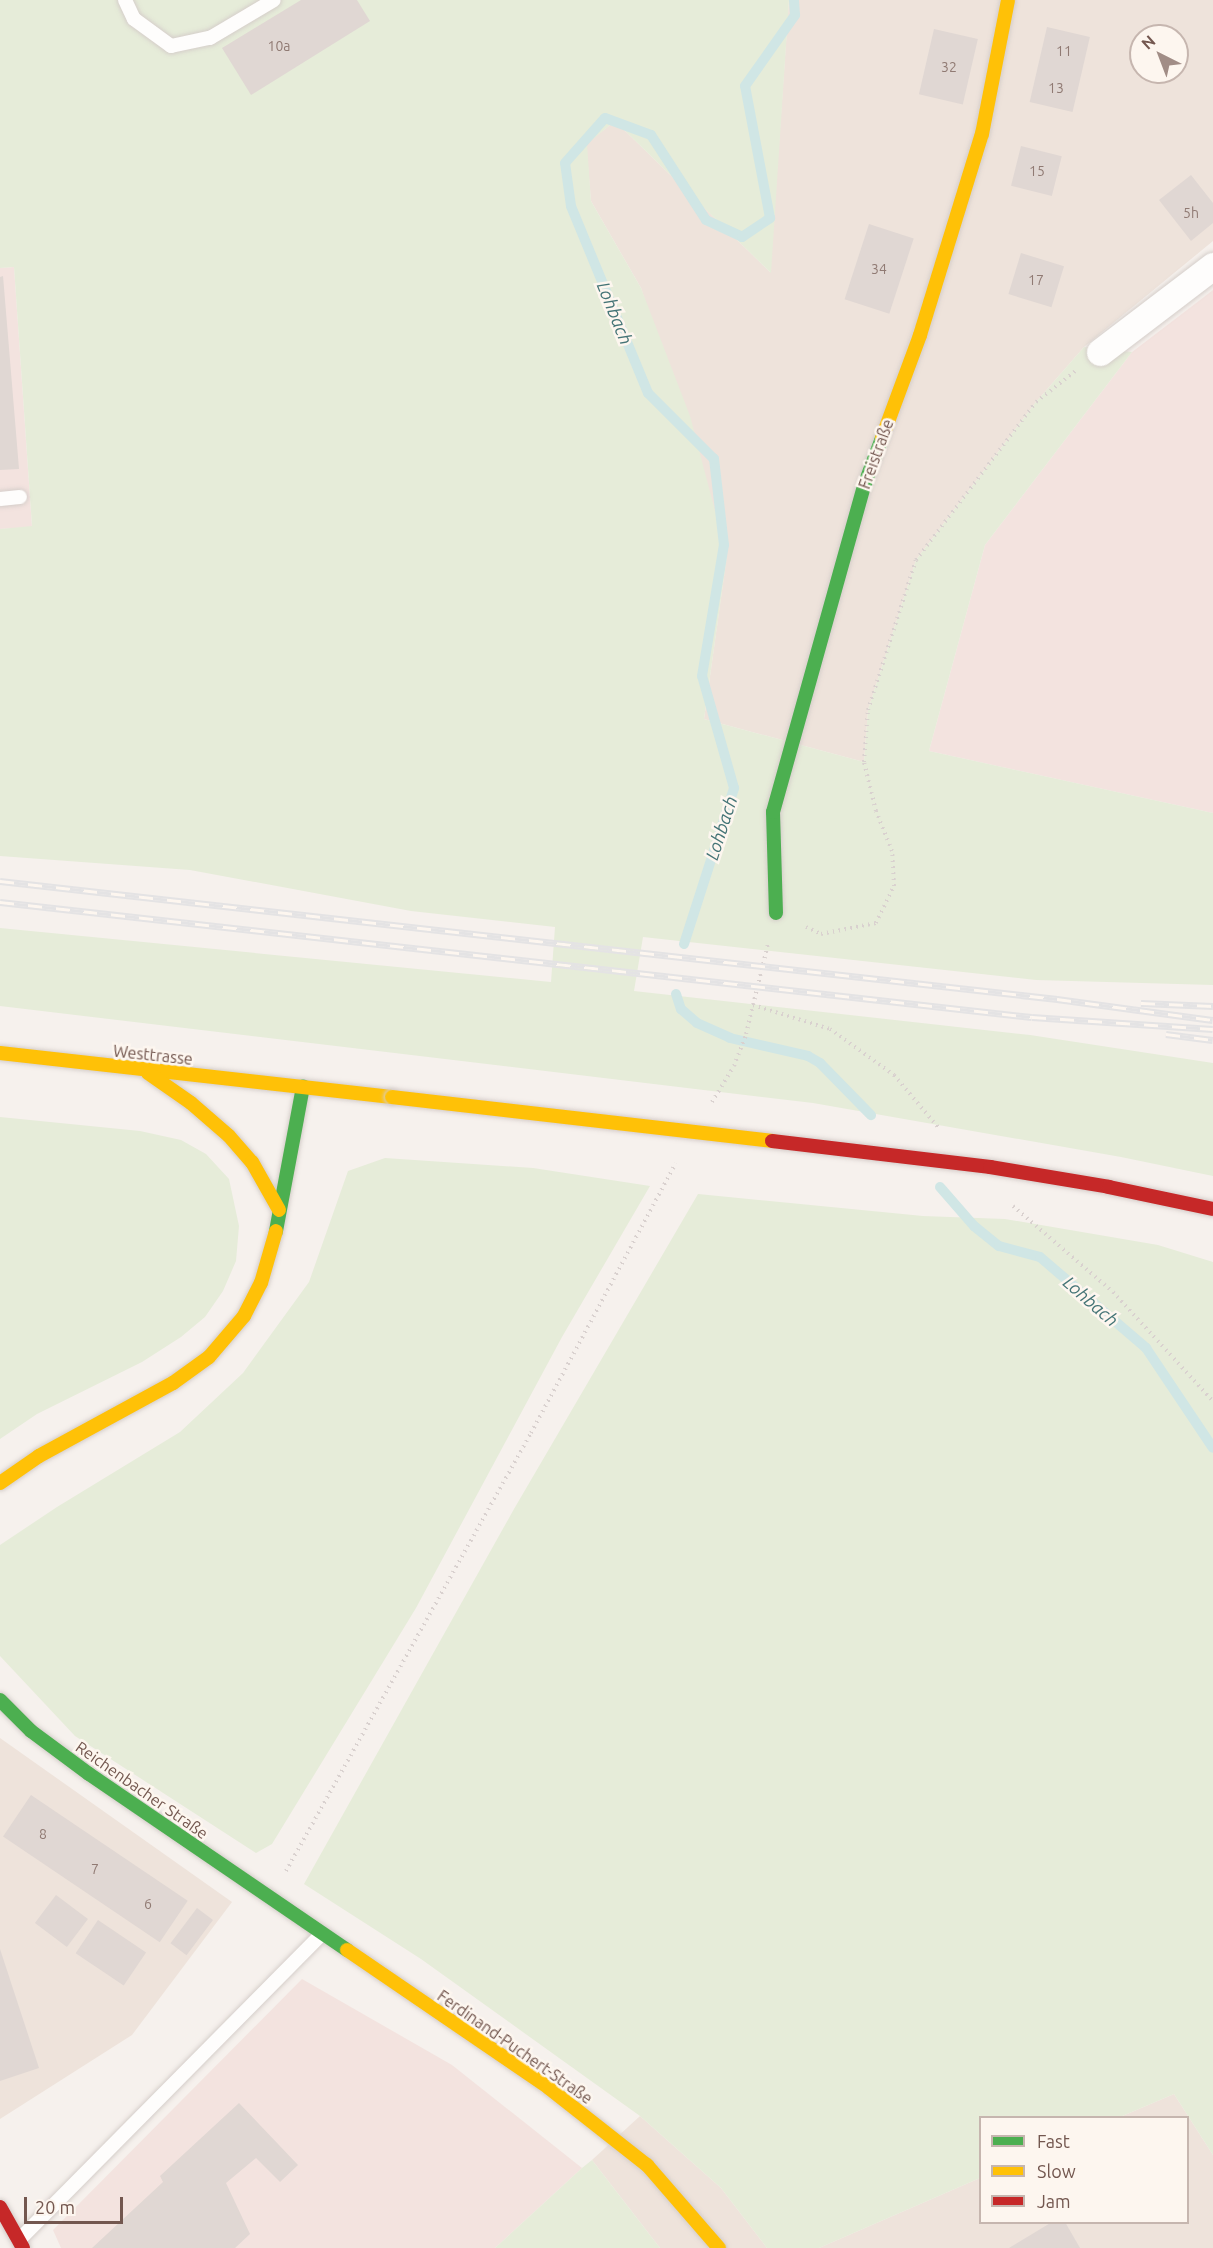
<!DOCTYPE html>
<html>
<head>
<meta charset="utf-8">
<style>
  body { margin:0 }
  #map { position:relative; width:1213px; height:2248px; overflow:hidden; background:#f6f1ed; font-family:Ubuntu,sans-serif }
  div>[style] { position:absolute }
  .residential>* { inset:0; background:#eee3db }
  .commercial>* { inset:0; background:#f3e3df }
  .green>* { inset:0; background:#e6ecd9 }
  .stream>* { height:10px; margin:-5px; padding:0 5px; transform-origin:5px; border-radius:5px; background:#d0e6e5 }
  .building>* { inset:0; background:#e0d7d3; transform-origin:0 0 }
  .path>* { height:4px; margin-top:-2px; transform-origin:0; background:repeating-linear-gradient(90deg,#d9d1cf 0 1.5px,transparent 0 6px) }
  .roads { filter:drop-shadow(0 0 2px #d5ceca) drop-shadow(0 0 2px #d5ceca) }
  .lane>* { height:14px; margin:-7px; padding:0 7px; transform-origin:7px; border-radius:7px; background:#fefdfc }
  .street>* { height:27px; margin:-13.5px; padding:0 13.5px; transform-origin:13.5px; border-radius:13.5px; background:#fefdfc }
  .fast>* { height:14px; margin:-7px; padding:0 7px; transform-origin:7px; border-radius:7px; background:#4caf50 }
  .slow>* { height:14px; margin:-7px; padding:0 7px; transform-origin:7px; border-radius:7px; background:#ffc107 }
  .jam>* { height:14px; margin:-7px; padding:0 7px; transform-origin:7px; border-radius:7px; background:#c62828 }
  .rail>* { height:7px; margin-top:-3.5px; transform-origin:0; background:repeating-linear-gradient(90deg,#fdf6ef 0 14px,#e4e3e4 0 28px); box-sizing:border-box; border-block:2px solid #e4e3e4 }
  .bridges { filter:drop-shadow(0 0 2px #d6cdca) drop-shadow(0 0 2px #d6cdca) }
  .slow-bridge>* { height:14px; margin:-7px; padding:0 7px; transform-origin:7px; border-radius:7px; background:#ffc107 }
  .jam-bridge>* { height:14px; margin:-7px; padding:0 7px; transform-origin:7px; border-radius:7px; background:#c62828 }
  span { translate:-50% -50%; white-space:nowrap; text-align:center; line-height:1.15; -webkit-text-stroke:5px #fdf6ef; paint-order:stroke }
  .number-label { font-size:14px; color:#907a73 }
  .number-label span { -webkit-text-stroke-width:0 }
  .street-label { font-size:16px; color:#73574f }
  .water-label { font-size:18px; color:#447476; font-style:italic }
  .legend { position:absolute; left:979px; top:2116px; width:210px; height:108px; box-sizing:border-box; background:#fdf6ef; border:2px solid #c6b6af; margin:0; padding:8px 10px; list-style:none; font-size:18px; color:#73574f }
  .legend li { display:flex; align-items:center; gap:12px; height:30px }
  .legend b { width:30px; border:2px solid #c6b6af }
  .north { position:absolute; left:1129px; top:24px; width:60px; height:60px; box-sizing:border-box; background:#fdf6ef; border:2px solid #c6b6af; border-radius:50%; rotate:318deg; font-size:16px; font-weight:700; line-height:24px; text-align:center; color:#73574f }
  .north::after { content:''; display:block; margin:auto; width:21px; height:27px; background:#a18d86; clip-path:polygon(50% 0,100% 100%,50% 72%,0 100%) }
  .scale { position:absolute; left:24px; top:2197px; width:99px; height:27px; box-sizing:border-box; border:3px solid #73574f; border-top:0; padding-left:8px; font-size:18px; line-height:21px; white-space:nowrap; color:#73574f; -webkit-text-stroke:4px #fdf6ef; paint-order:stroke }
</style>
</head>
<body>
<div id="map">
  <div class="residential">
    <div style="clip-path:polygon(evenodd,789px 0,1213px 0,1213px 241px,1084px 347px,1036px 402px,916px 560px,868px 710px,864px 762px,704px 719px,727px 555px,641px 288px,591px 201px,586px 144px,615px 121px,770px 272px,789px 0,1141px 36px,1177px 36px,1177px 72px,1141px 72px,1141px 36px)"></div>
    <div style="clip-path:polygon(0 1738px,232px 1902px,132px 2035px,0 2119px)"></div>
    <div style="clip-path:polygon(1174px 2094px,1213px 2155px,1213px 2248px,819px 2248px,980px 2178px,980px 2222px,1188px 2222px,1188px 2118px,1120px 2117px)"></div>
    <div style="clip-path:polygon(640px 2116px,721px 2188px,767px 2248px,660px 2248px,592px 2160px)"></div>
  </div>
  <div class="commercial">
    <div style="clip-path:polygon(14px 267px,32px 527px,0 529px,0 268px)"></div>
    <div style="clip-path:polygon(1213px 290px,1213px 813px,929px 751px,985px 545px,1132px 352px)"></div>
    <div style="clip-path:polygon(302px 1979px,452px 2065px,582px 2168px,495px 2248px,61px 2248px,53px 2230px)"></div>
  </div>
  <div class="green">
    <div style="clip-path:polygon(0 0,789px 0,771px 273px,615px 121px,587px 144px,591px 201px,641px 288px,690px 416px,727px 556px,704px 719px,864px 762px,868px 710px,916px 560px,1036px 402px,1084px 347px,1132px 352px,985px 545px,929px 751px,1213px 813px,1213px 985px,1036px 980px,643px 937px,634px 991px,1030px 1035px,1213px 1063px,1213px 1176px,1121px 1157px,813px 1103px,0 1006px,0 928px,551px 982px,555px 927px,411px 911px,190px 870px,0 856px,0 529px,32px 526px,14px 267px,0 268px)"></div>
    <div style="clip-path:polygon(0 1117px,140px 1131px,181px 1140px,206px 1154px,229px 1179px,239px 1226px,236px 1261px,223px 1291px,205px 1317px,181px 1337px,142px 1362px,37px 1414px,0 1439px)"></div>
    <div style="clip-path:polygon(385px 1158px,533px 1168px,650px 1186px,562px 1337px,416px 1608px,272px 1844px,256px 1853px,75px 1736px,0 1656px,0 1545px,57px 1507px,180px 1432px,243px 1373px,309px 1282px,348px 1171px)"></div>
    <div style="clip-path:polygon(698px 1194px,923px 1216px,1005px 1219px,1158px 1245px,1213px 1262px,1213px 2155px,1174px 2094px,1120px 2117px,980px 2118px,980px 2178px,819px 2248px,767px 2248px,721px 2188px,640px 2116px,421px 1959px,304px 1884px,514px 1509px)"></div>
    <div style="clip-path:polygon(592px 2160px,660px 2248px,495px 2248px,582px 2168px)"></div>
  </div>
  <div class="stream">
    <div style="left:684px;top:944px;width:164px;rotate:-72.2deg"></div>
    <div style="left:734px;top:788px;width:116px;rotate:-105.9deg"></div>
    <div style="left:702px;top:676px;width:133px;rotate:-80.5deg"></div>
    <div style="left:724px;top:545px;width:87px;rotate:-96.6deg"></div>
    <div style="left:714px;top:459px;width:93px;rotate:-135deg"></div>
    <div style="left:648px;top:393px;width:202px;rotate:-112.4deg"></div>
    <div style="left:571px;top:206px;width:43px;rotate:-97.9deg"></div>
    <div style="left:565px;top:163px;width:60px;rotate:-48.4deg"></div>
    <div style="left:605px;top:118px;width:49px;rotate:20.3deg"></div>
    <div style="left:651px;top:135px;width:101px;rotate:57.1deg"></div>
    <div style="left:706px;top:220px;width:40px;rotate:25deg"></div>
    <div style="left:742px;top:237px;width:34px;rotate:-34deg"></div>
    <div style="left:770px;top:218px;width:134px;rotate:-100.7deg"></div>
    <div style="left:745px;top:86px;width:87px;rotate:-54.8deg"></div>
    <div style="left:795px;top:15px;width:15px;rotate:-94deg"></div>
    <div style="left:676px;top:994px;width:16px;rotate:72deg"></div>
    <div style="left:681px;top:1009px;width:21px;rotate:41deg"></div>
    <div style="left:697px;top:1023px;width:36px;rotate:24deg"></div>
    <div style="left:730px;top:1038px;width:80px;rotate:13deg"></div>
    <div style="left:808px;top:1056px;width:14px;rotate:30deg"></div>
    <div style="left:820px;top:1063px;width:73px;rotate:45.6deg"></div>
    <div style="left:940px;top:1187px;width:52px;rotate:48.9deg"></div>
    <div style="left:974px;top:1226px;width:32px;rotate:39deg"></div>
    <div style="left:999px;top:1246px;width:42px;rotate:15deg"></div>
    <div style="left:1040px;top:1257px;width:140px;rotate:40.6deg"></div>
    <div style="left:1146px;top:1348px;width:120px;rotate:56.2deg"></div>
  </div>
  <div class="building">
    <div style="clip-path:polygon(301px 0,357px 0,370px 21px,251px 95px,222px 48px)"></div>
    <div style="left:1047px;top:27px;width:44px;height:77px;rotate:13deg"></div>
    <div style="left:934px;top:29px;width:45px;height:67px;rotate:13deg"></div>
    <div style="left:1021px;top:146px;width:42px;height:41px;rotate:14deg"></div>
    <div style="clip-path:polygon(1191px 175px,1213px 203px,1213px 223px,1191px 241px,1159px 200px)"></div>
    <div style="left:869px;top:224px;width:47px;height:79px;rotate:18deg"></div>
    <div style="left:1021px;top:253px;width:45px;height:43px;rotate:17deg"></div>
    <div style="clip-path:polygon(3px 276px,19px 469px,0 470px,0 277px)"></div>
    <div style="left:31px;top:1795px;width:189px;height:50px;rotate:34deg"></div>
    <div style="left:56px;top:1895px;width:40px;height:35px;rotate:37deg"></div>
    <div style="left:197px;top:1908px;width:20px;height:44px;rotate:37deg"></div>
    <div style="left:98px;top:1920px;width:58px;height:40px;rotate:34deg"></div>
    <div style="clip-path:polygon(0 1949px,39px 2068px,0 2081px)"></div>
    <div style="clip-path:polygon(239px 2103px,298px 2165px,280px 2182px,256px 2158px,226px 2183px,250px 2234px,235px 2248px,92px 2248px,163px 2182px,160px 2176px)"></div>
    <div style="clip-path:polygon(1052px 2222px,1065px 2222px,1080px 2248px,1009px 2248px)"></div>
  </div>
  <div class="path">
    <div style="left:806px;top:927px;width:17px;rotate:25deg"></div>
    <div style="left:821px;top:934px;width:56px;rotate:-11.3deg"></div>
    <div style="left:876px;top:923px;width:41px;rotate:-64.1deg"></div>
    <div style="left:894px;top:886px;width:35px;rotate:-93deg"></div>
    <div style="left:892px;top:851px;width:43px;rotate:-111.8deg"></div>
    <div style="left:876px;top:811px;width:50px;rotate:-103.8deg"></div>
    <div style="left:864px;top:762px;width:52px;rotate:-85.6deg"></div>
    <div style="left:868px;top:710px;width:157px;rotate:-72.3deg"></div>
    <div style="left:916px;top:560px;width:198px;rotate:-52.8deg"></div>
    <div style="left:1036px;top:402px;width:53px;rotate:-38.2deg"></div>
    <div style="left:753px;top:1005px;width:81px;rotate:17.3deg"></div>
    <div style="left:830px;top:1029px;width:79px;rotate:35.7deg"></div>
    <div style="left:894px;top:1075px;width:68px;rotate:49.8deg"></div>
    <div style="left:712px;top:1102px;width:42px;rotate:-58.6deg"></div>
    <div style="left:734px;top:1066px;width:34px;rotate:-69deg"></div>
    <div style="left:746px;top:1034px;width:93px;rotate:-76.3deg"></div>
    <div style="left:1013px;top:1206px;width:132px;rotate:40.7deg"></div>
    <div style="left:1113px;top:1292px;width:148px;rotate:47.5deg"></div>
    <div style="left:286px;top:1871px;width:502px;rotate:-60.78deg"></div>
    <div style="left:531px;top:1433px;width:306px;rotate:-61.8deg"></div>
  </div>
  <div class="roads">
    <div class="lane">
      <div style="left:125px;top:0;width:21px;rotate:65deg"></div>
      <div style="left:134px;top:19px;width:46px;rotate:36.1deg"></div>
      <div style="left:171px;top:46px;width:40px;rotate:-12deg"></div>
      <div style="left:210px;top:38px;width:74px;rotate:-30.7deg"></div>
      <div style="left:0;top:499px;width:20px;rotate:-6deg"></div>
      <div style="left:19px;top:2240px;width:431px;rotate:-45.3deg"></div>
    </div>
    <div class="street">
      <div style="left:1100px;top:352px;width:142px;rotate:-37.3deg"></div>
    </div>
    <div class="fast">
      <div style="left:776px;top:913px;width:101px;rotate:-91.7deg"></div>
      <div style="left:773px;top:812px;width:338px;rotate:-74.4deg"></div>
      <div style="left:864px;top:486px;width:51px;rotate:-69.4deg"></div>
      <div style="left:276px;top:1231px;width:147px;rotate:-79.4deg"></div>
      <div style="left:0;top:1700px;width:44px;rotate:45deg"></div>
      <div style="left:31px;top:1731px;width:72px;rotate:36.6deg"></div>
      <div style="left:89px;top:1774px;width:312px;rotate:34.3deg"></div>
    </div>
    <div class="slow">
      <div style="left:882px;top:438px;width:110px;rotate:-69.7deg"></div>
      <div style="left:920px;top:335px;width:210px;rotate:-72.9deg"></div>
      <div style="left:982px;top:134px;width:136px;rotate:-79deg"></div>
      <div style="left:0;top:1053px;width:394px;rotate:6.4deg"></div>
      <div style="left:148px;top:1073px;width:52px;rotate:34.9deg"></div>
      <div style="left:191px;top:1103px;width:50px;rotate:41deg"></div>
      <div style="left:229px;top:1136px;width:35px;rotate:49deg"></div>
      <div style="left:252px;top:1162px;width:55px;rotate:60.6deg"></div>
      <div style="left:0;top:1483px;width:47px;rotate:-34.7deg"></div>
      <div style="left:39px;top:1456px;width:153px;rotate:-28.6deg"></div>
      <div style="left:173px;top:1383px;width:44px;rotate:-35.8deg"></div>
      <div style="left:209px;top:1357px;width:54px;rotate:-49.5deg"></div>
      <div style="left:244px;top:1316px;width:37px;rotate:-63deg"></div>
      <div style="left:261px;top:1283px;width:54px;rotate:-73.9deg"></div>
      <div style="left:347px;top:1950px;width:245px;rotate:34.3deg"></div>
      <div style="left:549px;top:2088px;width:125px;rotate:38.2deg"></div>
      <div style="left:647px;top:2165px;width:110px;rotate:49.1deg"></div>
    </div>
    <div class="jam">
      <div style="left:0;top:2207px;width:47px;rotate:60.7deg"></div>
    </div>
  </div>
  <div class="rail">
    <div style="left:0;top:881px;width:1064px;rotate:6.37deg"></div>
    <div style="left:1057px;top:999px;width:157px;rotate:7.7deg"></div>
    <div style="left:0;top:902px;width:1038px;rotate:6.36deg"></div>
    <div style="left:1032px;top:1017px;width:181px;rotate:3.8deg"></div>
    <div style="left:1141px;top:1003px;width:72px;rotate:2.4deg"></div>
    <div style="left:1166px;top:1034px;width:47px;rotate:7.3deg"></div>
  </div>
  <div class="bridges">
    <div class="slow-bridge">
      <div style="left:392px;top:1097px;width:383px;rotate:6.6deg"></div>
    </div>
    <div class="jam-bridge">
      <div style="left:772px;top:1141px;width:220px;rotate:6.8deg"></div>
      <div style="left:990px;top:1167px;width:121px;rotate:9.5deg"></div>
      <div style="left:1109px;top:1187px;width:106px;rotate:11.9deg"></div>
    </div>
  </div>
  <div class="number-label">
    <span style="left:279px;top:46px">10a</span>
    <span style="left:1064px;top:51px">11</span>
    <span style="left:949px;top:67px">32</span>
    <span style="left:1056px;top:88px">13</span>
    <span style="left:1037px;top:171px">15</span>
    <span style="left:1191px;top:213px">5h</span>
    <span style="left:879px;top:269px">34</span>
    <span style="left:1036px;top:280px">17</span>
    <span style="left:43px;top:1834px">8</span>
    <span style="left:95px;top:1869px">7</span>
    <span style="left:148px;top:1904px">6</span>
  </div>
  <div class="street-label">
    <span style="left:876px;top:454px;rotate:-70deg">Freistraße</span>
    <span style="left:153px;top:1055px;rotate:6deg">Westtrasse</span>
    <span style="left:142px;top:1790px;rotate:35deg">Reichenbacher Straße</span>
    <span style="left:515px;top:2047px;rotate:35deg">Ferdinand-Puchert-Straße</span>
  </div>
  <div class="water-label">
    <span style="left:615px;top:313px;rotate:68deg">Lohbach</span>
    <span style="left:721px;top:828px;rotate:-72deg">Lohbach</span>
    <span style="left:1091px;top:1301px;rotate:41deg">Lohbach</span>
  </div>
  <ul class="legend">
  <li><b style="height:8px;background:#4caf50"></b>Fast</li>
  <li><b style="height:8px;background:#ffc107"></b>Slow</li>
  <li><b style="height:8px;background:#c62828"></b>Jam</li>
  </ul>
  <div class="north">N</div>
  <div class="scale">20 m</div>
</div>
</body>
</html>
